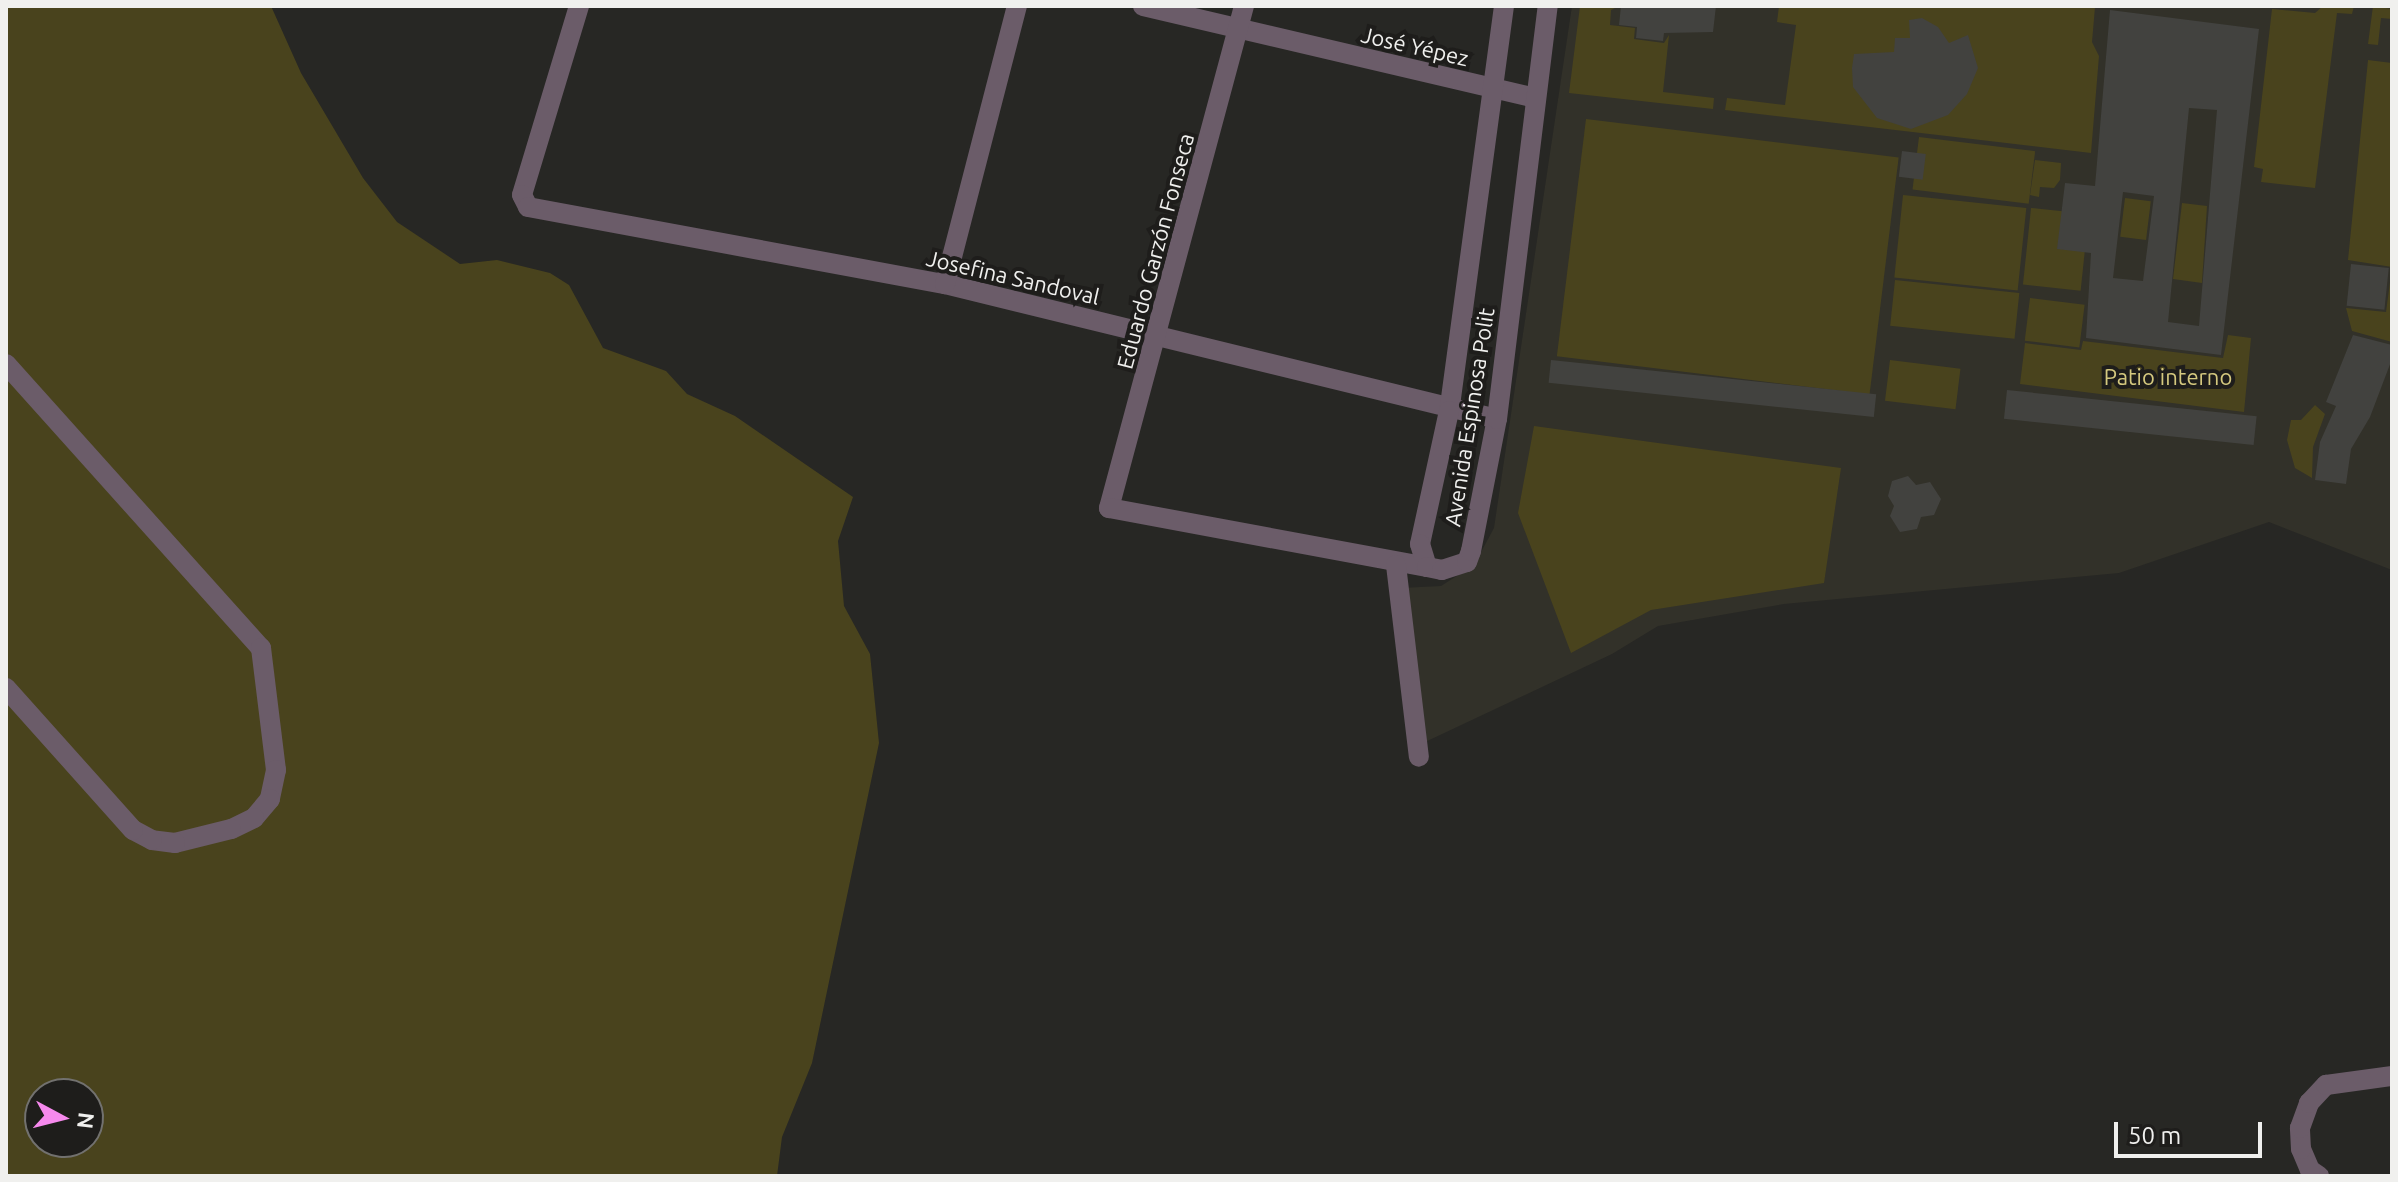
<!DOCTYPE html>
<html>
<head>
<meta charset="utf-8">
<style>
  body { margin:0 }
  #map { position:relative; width:2398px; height:1182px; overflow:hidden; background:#272724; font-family:Ubuntu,sans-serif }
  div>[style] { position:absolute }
  .built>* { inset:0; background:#323129 }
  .green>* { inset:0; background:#49431d; transform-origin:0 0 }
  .building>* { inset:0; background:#42423f; transform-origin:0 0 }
  .minor>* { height:20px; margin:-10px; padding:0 10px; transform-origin:10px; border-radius:10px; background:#6b5c69 }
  span { translate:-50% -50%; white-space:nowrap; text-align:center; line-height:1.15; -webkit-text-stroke:8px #1e1d1b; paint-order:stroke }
  .street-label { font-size:22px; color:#f0f0ee }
  .park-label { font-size:22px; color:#d5c97f }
  .frame { position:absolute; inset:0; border:8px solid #f0f0ee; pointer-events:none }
  .north { position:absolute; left:24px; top:1078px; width:80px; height:80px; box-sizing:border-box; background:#1e1d1b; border:2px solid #72716f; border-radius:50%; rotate:97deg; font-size:22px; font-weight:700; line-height:32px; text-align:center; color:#f0f0ee }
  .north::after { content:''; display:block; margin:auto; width:28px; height:36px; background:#f689ed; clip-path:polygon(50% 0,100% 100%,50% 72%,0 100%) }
  .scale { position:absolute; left:2114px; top:1122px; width:148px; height:36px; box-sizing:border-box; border:4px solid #f0f0ee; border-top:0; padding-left:10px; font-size:24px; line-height:28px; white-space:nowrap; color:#f0f0ee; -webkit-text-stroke:6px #1e1d1b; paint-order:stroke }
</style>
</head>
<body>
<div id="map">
  <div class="built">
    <div style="clip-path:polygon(1572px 6px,2392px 6px,2392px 570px,2269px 522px,2119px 573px,1784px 604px,1658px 626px,1612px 654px,1423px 743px,1401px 588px,1441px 586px,1474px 565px,1494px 528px)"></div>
  </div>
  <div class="green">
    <div style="clip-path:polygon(evenodd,6px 6px,271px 6px,301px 73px,363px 178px,397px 222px,460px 264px,497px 260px,550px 273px,569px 285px,603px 348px,666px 371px,687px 394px,735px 416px,853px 497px,838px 541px,844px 606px,870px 654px,879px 743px,812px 1063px,782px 1137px,777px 1176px,6px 1176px,6px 6px,40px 1094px,88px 1094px,88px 1142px,40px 1142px,40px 1094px)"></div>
    <div style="clip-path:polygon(1580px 6px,1619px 6px,1611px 10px,1610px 25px,1635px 28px,1634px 39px,1664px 43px,1669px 35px,1663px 92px,1714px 98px,1713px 109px,1569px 93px)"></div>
    <div style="clip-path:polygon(1779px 6px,2095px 7px,2092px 42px,2099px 56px,2091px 153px,1725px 110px,1727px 98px,1785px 105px,1796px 25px,1777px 22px)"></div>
    <div style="clip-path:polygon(2323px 6px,2354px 6px,2352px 14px,2337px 13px,2315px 188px,2261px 182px,2263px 169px,2254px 167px,2272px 9px,2315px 13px)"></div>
    <div style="clip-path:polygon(2373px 6px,2392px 9px,2392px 19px,2381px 18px,2378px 45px,2368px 44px)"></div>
    <div style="clip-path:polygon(2368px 60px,2392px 63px,2392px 342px,2352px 331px,2346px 308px,2386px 312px,2392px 267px,2348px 260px)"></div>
    <div style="left:1586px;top:119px;width:315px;height:239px;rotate:7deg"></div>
    <div style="left:1919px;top:137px;width:117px;height:53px;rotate:7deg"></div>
    <div style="clip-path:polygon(2035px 160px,2061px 163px,2060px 180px,2054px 188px,2040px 187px,2039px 197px,2030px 195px)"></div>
    <div style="left:1903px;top:195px;width:124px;height:83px;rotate:6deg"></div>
    <div style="left:2125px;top:198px;width:26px;height:39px;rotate:7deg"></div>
    <div style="clip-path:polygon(2182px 203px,2207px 206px,2202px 283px,2173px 279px)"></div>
    <div style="left:2031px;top:208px;width:58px;height:77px;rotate:6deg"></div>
    <div style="left:1895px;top:280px;width:125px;height:46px;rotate:6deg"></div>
    <div style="left:2030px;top:298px;width:55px;height:43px;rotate:7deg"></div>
    <div style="clip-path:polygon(2228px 335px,2251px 338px,2244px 412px,2020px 384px,2025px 343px,2081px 350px,2083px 341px,2223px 358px)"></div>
    <div style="left:1890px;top:360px;width:71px;height:41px;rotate:7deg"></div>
    <div style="clip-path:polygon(2315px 405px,2325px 414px,2313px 447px,2312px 478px,2295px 468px,2287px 440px,2291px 420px,2301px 420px)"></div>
    <div style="clip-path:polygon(1534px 426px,1841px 468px,1824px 583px,1651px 610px,1571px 653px,1518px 513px)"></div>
  </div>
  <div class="building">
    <div style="clip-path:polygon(1621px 6px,1716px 6px,1713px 32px,1664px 33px,1663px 41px,1636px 38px,1637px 27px,1619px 25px)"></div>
    <div style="clip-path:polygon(evenodd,2110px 10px,2259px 29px,2221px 355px,2086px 338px,2091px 253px,2057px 249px,2065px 183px,2095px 186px,2110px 10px,2189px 108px,2217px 110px,2199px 326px,2168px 322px,2189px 108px,2110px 10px,2123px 192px,2154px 196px,2143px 281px,2113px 278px,2123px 192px)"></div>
    <div style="clip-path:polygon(1922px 18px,1938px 27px,1949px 43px,1968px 35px,1978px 68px,1967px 94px,1948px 115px,1911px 129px,1877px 118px,1853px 87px,1852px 68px,1854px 54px,1894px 52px,1895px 38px,1910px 38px,1909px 20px)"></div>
    <div style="left:1902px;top:151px;width:24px;height:26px;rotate:7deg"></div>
    <div style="left:2351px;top:264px;width:38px;height:42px;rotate:6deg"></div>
    <div style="clip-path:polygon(2353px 335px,2392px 345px,2392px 359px,2370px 417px,2351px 449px,2346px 484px,2315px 480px,2320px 442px,2336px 406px,2326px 402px)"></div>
    <div style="left:1551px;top:360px;width:327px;height:23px;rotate:6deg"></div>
    <div style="left:2007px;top:390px;width:251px;height:29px;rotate:6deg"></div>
    <div style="clip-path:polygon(1908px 476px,1916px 485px,1930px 482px,1941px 499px,1934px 515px,1921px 517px,1917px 529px,1900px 532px,1890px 516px,1894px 506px,1888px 496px,1892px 481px)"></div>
  </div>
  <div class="minor">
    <div style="left:579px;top:6px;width:197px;rotate:106.8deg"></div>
    <div style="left:522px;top:195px;width:13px;rotate:63deg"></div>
    <div style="left:528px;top:207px;width:424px;rotate:10.5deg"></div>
    <div style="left:945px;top:284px;width:568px;rotate:13.74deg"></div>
    <div style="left:1143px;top:6px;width:403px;rotate:13.2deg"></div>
    <div style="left:1244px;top:6px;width:520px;rotate:105.05deg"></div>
    <div style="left:1109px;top:508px;width:323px;rotate:10.5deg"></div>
    <div style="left:1504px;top:6px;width:409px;rotate:97.7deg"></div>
    <div style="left:1449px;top:411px;width:136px;rotate:102.3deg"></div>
    <div style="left:1420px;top:544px;width:24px;rotate:73deg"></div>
    <div style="left:1427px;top:567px;width:15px;rotate:11deg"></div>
    <div style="left:1442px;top:570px;width:26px;rotate:-18deg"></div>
    <div style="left:1467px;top:562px;width:12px;rotate:-70deg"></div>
    <div style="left:1471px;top:551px;width:135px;rotate:-78.9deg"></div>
    <div style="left:1497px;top:419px;width:416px;rotate:-83deg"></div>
    <div style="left:945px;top:284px;width:287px;rotate:-75.5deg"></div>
    <div style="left:6px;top:364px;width:382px;rotate:48.1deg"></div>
    <div style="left:261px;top:648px;width:123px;rotate:83deg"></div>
    <div style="left:276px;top:770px;width:30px;rotate:102deg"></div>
    <div style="left:270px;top:799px;width:25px;rotate:130deg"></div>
    <div style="left:254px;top:818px;width:25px;rotate:154deg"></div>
    <div style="left:231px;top:829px;width:58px;rotate:166deg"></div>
    <div style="left:175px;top:843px;width:23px;rotate:-173deg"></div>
    <div style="left:152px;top:840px;width:21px;rotate:-152deg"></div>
    <div style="left:133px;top:830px;width:191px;rotate:-131.8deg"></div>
    <div style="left:1396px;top:565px;width:193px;rotate:83.2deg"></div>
    <div style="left:2319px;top:1176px;width:11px;rotate:-146deg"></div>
    <div style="left:2310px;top:1170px;width:23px;rotate:-113deg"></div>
    <div style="left:2301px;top:1149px;width:21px;rotate:-93deg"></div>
    <div style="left:2300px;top:1128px;width:27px;rotate:-70deg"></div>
    <div style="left:2309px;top:1103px;width:25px;rotate:-47deg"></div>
    <div style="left:2326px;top:1085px;width:67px;rotate:-7.8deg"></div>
  </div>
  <div class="street-label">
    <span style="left:1415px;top:46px;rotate:13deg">José Yépez</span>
    <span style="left:1155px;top:251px;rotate:-75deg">Eduardo Garzón Fonseca</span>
    <span style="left:1013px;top:277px;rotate:13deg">Josefina Sandoval</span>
    <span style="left:1469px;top:417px;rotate:-81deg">Avenida Espinosa Polit</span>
  </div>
  <div class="park-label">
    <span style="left:2168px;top:377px">Patio interno</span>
  </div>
  <div class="frame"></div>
  <div class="north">N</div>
  <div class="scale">50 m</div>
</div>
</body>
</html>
